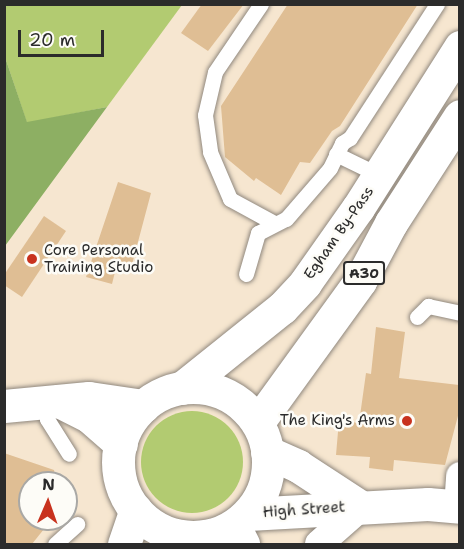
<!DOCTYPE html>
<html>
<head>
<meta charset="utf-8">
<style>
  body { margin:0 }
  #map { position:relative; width:464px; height:549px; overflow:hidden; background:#f6e6d0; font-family:"Shantell Sans",sans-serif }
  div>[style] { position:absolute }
  .green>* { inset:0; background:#b2cb71 }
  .round { border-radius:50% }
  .forest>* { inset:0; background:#8daf63 }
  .building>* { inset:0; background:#dfbe94 }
  .roads { filter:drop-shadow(0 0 2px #90887e) drop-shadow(0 0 2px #90887e) }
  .lane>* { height:15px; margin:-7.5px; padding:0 7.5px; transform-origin:7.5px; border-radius:7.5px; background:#fff }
  .street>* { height:28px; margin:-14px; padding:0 14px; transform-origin:14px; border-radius:14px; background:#fff }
  .secondary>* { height:33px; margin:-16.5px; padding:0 16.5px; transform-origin:16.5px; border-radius:16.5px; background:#fff }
  .primary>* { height:33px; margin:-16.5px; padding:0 16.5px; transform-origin:16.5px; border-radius:16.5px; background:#fff }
  .primary>.ring { margin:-16.5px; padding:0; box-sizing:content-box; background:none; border:33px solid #fff; border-radius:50% }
  .dots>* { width:16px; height:16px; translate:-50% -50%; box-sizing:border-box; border:3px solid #fdfcf7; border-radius:50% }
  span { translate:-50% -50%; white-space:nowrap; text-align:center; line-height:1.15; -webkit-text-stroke:5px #fdfcf7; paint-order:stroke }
  .shield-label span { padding:2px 4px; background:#fdfcf7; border:2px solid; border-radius:4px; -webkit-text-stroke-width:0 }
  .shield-label { font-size:14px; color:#2b2b2b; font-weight:700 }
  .street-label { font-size:15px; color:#2b2b2b }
  .poi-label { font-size:15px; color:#2b2b2b }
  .left { translate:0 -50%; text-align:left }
  .right { translate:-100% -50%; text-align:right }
  .frame { position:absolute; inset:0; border:6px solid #2b2b2b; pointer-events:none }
  .north { position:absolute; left:18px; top:471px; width:60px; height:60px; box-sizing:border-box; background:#fdfcf7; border:2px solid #a9a8a5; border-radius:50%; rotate:2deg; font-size:16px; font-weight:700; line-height:24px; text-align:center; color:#2b2b2b }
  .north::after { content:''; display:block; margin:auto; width:21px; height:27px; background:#c8321e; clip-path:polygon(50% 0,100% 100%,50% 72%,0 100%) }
  .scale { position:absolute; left:18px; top:30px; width:86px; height:27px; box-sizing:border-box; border:3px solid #2b2b2b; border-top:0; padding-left:8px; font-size:18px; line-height:21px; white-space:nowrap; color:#2b2b2b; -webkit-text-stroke:4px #fdfcf7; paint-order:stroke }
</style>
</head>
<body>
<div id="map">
  <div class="green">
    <div style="clip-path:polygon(4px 5px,182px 5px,107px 107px,27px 123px,5px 57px)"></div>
    <div class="round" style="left:141px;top:411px;width:102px;height:102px"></div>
  </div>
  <div class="forest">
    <div style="clip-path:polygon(5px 57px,27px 122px,107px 107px,5px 246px)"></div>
  </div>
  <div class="building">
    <div style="clip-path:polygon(202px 4px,244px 4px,208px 51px,181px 33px)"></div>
    <div style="clip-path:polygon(288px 4px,418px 4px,340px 126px,332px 131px,310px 163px,300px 162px,281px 195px,256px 178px,254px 181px,225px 157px,221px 106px)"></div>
    <div style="clip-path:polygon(118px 182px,151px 193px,130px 272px,116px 268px,112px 284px,86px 277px)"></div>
    <div style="clip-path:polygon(44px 216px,66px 231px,22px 297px,4px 285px,4px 275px)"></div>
    <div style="clip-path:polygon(376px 327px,405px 332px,399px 378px,459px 385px,459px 412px,445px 465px,394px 460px,393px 471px,369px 468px,370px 457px,336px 455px,339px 420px,359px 423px,366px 373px,371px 374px)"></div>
    <div style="clip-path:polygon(4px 453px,54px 470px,56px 483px,30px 483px,30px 519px,52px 519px,32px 544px,4px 544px)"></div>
  </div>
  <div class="roads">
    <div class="lane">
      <div style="left:261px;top:4px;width:82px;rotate:124.1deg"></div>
      <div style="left:215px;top:72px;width:44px;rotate:103.1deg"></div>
      <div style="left:205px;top:115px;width:37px;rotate:82deg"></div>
      <div style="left:210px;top:152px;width:51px;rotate:66.9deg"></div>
      <div style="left:230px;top:199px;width:50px;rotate:28.6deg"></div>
      <div style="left:336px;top:154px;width:48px;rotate:26deg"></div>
      <div style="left:246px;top:274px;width:43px;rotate:-73.7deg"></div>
      <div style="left:258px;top:233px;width:31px;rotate:-27deg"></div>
      <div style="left:286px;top:219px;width:67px;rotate:-49.2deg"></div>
      <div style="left:330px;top:168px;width:28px;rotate:-64deg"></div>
      <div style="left:342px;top:143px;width:9px;rotate:-32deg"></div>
      <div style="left:350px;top:138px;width:160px;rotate:-57deg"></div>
      <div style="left:417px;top:317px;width:16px;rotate:-45deg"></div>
      <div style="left:428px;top:306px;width:33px;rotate:12deg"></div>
      <div style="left:49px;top:402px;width:17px;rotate:97deg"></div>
      <div style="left:47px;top:419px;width:41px;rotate:57.8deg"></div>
      <div style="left:55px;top:544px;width:30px;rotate:-42deg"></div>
    </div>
    <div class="street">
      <div style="left:458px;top:507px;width:31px;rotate:-86deg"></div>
      <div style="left:236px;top:524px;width:22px;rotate:63deg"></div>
      <div style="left:212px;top:534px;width:13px;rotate:51deg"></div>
      <div style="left:319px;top:544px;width:56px;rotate:-41.4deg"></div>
    </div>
    <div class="secondary">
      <div style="left:59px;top:401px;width:35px;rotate:27deg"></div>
      <div style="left:90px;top:417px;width:41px;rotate:41.1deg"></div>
      <div style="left:4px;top:406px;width:85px;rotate:-5.4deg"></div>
      <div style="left:89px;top:398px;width:55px;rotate:8.4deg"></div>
      <div style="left:267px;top:452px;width:34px;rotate:24deg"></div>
      <div style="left:298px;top:466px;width:75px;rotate:33.1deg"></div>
      <div style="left:248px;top:514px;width:180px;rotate:-3.2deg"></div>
      <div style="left:428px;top:504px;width:32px;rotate:5deg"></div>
    </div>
    <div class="primary">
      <div class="ring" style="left:118px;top:387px;width:117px;height:117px"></div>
      <div style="left:182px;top:388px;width:128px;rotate:-38.7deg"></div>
      <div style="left:282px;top:308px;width:34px;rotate:-47deg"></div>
      <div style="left:305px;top:283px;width:92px;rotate:-54.8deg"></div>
      <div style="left:358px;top:208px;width:191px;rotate:-57.6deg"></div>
      <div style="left:258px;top:422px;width:174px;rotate:-54.1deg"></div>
      <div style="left:360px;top:281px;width:66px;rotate:-61.9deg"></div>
      <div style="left:391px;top:223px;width:127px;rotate:-57.2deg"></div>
      <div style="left:124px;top:544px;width:36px;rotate:-71deg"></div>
    </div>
  </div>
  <div class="dots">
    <div style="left:32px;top:259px;background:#c8321e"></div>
    <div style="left:407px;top:421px;background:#c8321e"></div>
  </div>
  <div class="shield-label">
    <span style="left:364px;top:273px">A30</span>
  </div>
  <div class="street-label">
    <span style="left:339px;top:233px;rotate:-55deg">Egham By-Pass</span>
    <span style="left:304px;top:510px;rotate:-4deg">High Street</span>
  </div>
  <div class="poi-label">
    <span class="left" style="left:44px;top:259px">Core Personal<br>Training Studio</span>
    <span class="right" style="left:395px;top:421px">The King's Arms</span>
  </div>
  <div class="frame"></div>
  <div class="north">N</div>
  <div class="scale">20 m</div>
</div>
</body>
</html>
